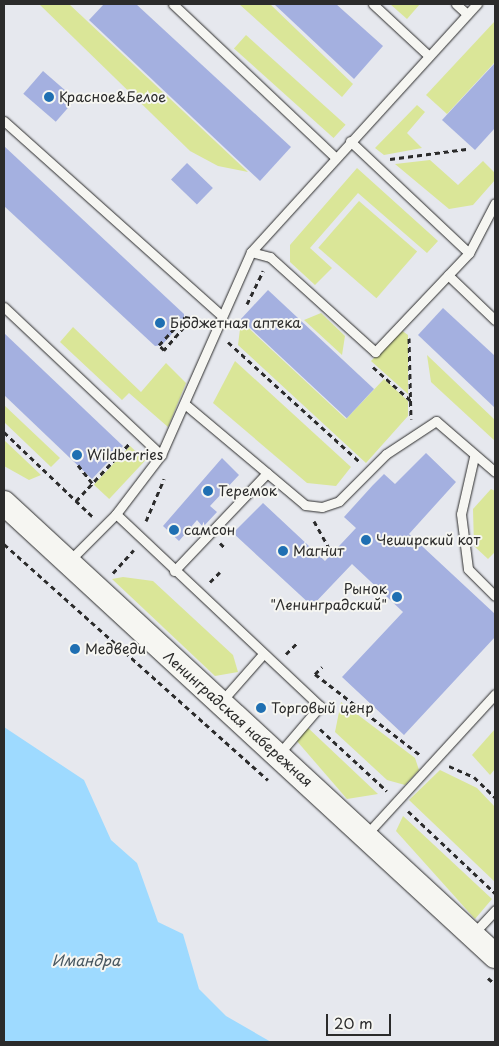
<!DOCTYPE html>
<html>
<head>
<meta charset="utf-8">
<style>
  body { margin:0 }
  #map { position:relative; width:499px; height:1046px; overflow:hidden; background:#e6e8ee; font-family:"Playpen Sans",sans-serif }
  div>[style] { position:absolute }
  .green>* { inset:0; background:#dae698; transform-origin:0 0 }
  .water>* { inset:0; background:#9edaff }
  .building>* { inset:0; background:#a4b0e0; transform-origin:0 0 }
  .path>* { height:3px; margin-top:-1.5px; transform-origin:0; background:repeating-linear-gradient(90deg,#2b2b2b 0 5px,transparent 0 9px) }
  .roads { filter:drop-shadow(0 0 1px #2b2b2b) drop-shadow(0 0 1px #2b2b2b) }
  .lane>* { height:9px; margin:-4.5px; padding:0 4.5px; transform-origin:4.5px; border-radius:4.5px; background:#f6f6f2 }
  .secondary>* { height:24px; margin:-12px; padding:0 12px; transform-origin:12px; border-radius:12px; background:#f6f6f2 }
  .dots>* { width:14px; height:14px; translate:-50% -50%; box-sizing:border-box; border:2px solid #f6f6f2; border-radius:50% }
  span { translate:-50% -50%; white-space:nowrap; text-align:center; line-height:1.15; -webkit-text-stroke:4px #f6f6f2; paint-order:stroke }
  .poi-label { font-size:14px; color:#2b2b2b }
  .left { translate:0 -50%; text-align:left }
  .right { translate:-100% -50%; text-align:right }
  .street-label { font-size:14px; color:#2b2b2b }
  .water-label { font-size:15px; color:#485760; font-style:italic }
  .frame { position:absolute; inset:0; border:5px solid #2b2b2b; pointer-events:none }
  .scale { position:absolute; left:326px; top:1014px; width:65px; height:22px; box-sizing:border-box; border:2px solid #2b2b2b; border-top:0; padding-left:6px; font-size:15px; line-height:18px; white-space:nowrap; color:#2b2b2b; -webkit-text-stroke:4px #f6f6f2; paint-order:stroke }
</style>
</head>
<body>
<div id="map">
  <div class="green">
    <div style="clip-path:polygon(39px 4px,69px 4px,248px 172px,218px 166px,190px 151px)"></div>
    <div style="clip-path:polygon(239px 4px,270px 4px,353px 84px,342px 97px)"></div>
    <div style="clip-path:polygon(390px 4px,420px 4px,407px 19px)"></div>
    <div style="clip-path:polygon(495px 21px,495px 62px,447px 114px,426px 95px)"></div>
    <div style="left:246px;top:35px;width:134px;height:18px;rotate:42deg"></div>
    <div style="clip-path:polygon(417px 105px,425px 112px,407px 133px,422px 148px,384px 155px,375px 148px)"></div>
    <div style="clip-path:polygon(430px 160px,458px 185px,483px 161px,495px 173px,495px 180px,473px 205px,449px 209px,395px 164px)"></div>
    <div style="clip-path:polygon(357px 168px,438px 241px,427px 253px,358px 193px,310px 248px,332px 268px,315px 285px,290px 262px,290px 245px)"></div>
    <div style="left:359px;top:201px;width:77px;height:62px;rotate:41deg"></div>
    <div style="clip-path:polygon(321px 313px,345px 336px,342px 355px,304px 320px)"></div>
    <div style="clip-path:polygon(241px 321px,346px 419px,384px 379px,408px 401px,408px 416px,366px 463px,238px 345px)"></div>
    <div style="clip-path:polygon(73px 327px,141px 392px,166px 363px,186px 383px,168px 427px,129px 393px,122px 400px,60px 342px)"></div>
    <div style="clip-path:polygon(401px 330px,408px 335px,408px 394px,371px 361px)"></div>
    <div style="clip-path:polygon(427px 355px,495px 420px,495px 441px,431px 382px)"></div>
    <div style="clip-path:polygon(235px 361px,351px 467px,336px 486px,307px 483px,213px 403px)"></div>
    <div style="clip-path:polygon(4px 405px,60px 458px,51px 467px,4px 422px)"></div>
    <div style="clip-path:polygon(4px 440px,41px 475px,29px 480px,4px 466px)"></div>
    <div style="left:130px;top:446px;width:21px;height:53px;rotate:43deg"></div>
    <div style="clip-path:polygon(491px 489px,495px 491px,495px 552px,488px 559px,474px 546px,473px 509px)"></div>
    <div style="clip-path:polygon(123px 577px,153px 581px,233px 655px,238px 672px,215px 676px,112px 579px)"></div>
    <div style="clip-path:polygon(341px 702px,415px 758px,419px 770px,405px 785px,387px 780px,335px 732px)"></div>
    <div style="clip-path:polygon(306px 726px,378px 794px,347px 799px,296px 740px)"></div>
    <div style="clip-path:polygon(495px 729px,495px 769px,490px 775px,472px 755px)"></div>
    <div style="clip-path:polygon(440px 770px,477px 788px,495px 807px,495px 882px,409px 800px)"></div>
    <div style="clip-path:polygon(403px 816px,492px 899px,475px 919px,396px 831px)"></div>
  </div>
  <div class="water">
    <div style="clip-path:polygon(4px 727px,84px 780px,111px 840px,137px 863px,158px 922px,183px 934px,199px 989px,226px 1016px,271px 1042px,4px 1042px)"></div>
  </div>
  <div class="building">
    <div style="clip-path:polygon(104px 4px,136px 4px,291px 147px,260px 181px,89px 20px)"></div>
    <div style="clip-path:polygon(274px 4px,336px 4px,383px 46px,354px 79px)"></div>
    <div style="clip-path:polygon(495px 63px,495px 128px,475px 150px,442px 120px)"></div>
    <div style="left:43px;top:71px;width:43px;height:30px;rotate:41deg"></div>
    <div style="clip-path:polygon(4px 146px,184px 314px,184px 320px,162px 345px,155px 346px,4px 206px)"></div>
    <div style="left:187px;top:163px;width:36px;height:23px;rotate:44deg"></div>
    <div style="left:268px;top:290px;width:145px;height:40px;rotate:43deg"></div>
    <div style="clip-path:polygon(443px 308px,495px 356px,495px 408px,418px 335px)"></div>
    <div style="clip-path:polygon(4px 333px,123px 446px,92px 479px,4px 395px)"></div>
    <div style="clip-path:polygon(426px 453px,456px 482px,409px 534px,495px 614px,495px 637px,404px 735px,342px 677px,403px 612px,352px 564px,312px 606px,233px 533px,263px 503px,325px 561px,356px 528px,344px 517px,373px 485px,384px 474px,395px 484px)"></div>
    <div style="clip-path:polygon(222px 458px,239px 475px,210px 506px,217px 512px,203px 527px,197px 520px,179px 541px,163px 526px)"></div>
  </div>
  <div class="path">
    <div style="left:390px;top:159px;width:77px;rotate:-7.5deg"></div>
    <div style="left:247px;top:304px;width:37px;rotate:-64deg"></div>
    <div style="left:190px;top:320px;width:40px;rotate:131deg"></div>
    <div style="left:164px;top:350px;width:7px;rotate:-135deg"></div>
    <div style="left:159px;top:345px;width:38px;rotate:-47deg"></div>
    <div style="left:185px;top:317px;width:20px;rotate:11deg"></div>
    <div style="left:409px;top:338px;width:81px;rotate:88.6deg"></div>
    <div style="left:228px;top:342px;width:177px;rotate:42.3deg"></div>
    <div style="left:373px;top:367px;width:51px;rotate:41.8deg"></div>
    <div style="left:4px;top:432px;width:122px;rotate:43.7deg"></div>
    <div style="left:78px;top:465px;width:23px;rotate:52deg"></div>
    <div style="left:76px;top:501px;width:78px;rotate:-47.1deg"></div>
    <div style="left:146px;top:521px;width:46px;rotate:-66.8deg"></div>
    <div style="left:314px;top:521px;width:37px;rotate:61deg"></div>
    <div style="left:220px;top:543px;width:8px;rotate:45deg"></div>
    <div style="left:4px;top:544px;width:354px;rotate:41.8deg"></div>
    <div style="left:113px;top:573px;width:31px;rotate:-48deg"></div>
    <div style="left:210px;top:582px;width:14px;rotate:-45deg"></div>
    <div style="left:286px;top:654px;width:16px;rotate:-45deg"></div>
    <div style="left:315px;top:674px;width:133px;rotate:37.6deg"></div>
    <div style="left:315px;top:674px;width:10px;rotate:-45deg"></div>
    <div style="left:320px;top:729px;width:91px;rotate:42.8deg"></div>
    <div style="left:449px;top:766px;width:27px;rotate:24deg"></div>
    <div style="left:474px;top:777px;width:29px;rotate:44deg"></div>
    <div style="left:408px;top:811px;width:120px;rotate:43.3deg"></div>
    <div style="left:488px;top:978px;width:9px;rotate:41deg"></div>
  </div>
  <div class="roads">
    <div class="lane">
      <div style="left:173px;top:4px;width:223px;rotate:43.4deg"></div>
      <div style="left:373px;top:4px;width:76px;rotate:42.9deg"></div>
      <div style="left:456px;top:4px;width:15px;rotate:42deg"></div>
      <div style="left:4px;top:121px;width:292px;rotate:41.8deg"></div>
      <div style="left:350px;top:141px;width:163px;rotate:43.3deg"></div>
      <div style="left:469px;top:253px;width:56px;rotate:-62.5deg"></div>
      <div style="left:251px;top:252px;width:20px;rotate:15deg"></div>
      <div style="left:270px;top:257px;width:142px;rotate:42.1deg"></div>
      <div style="left:375px;top:352px;width:137px;rotate:-46.5deg"></div>
      <div style="left:448px;top:275px;width:65px;rotate:43.8deg"></div>
      <div style="left:4px;top:307px;width:216px;rotate:43.3deg"></div>
      <div style="left:186px;top:405px;width:155px;rotate:40deg"></div>
      <div style="left:305px;top:505px;width:17px;rotate:7deg"></div>
      <div style="left:322px;top:507px;width:18px;rotate:-19deg"></div>
      <div style="left:339px;top:501px;width:66px;rotate:-45deg"></div>
      <div style="left:386px;top:454px;width:60px;rotate:-33.4deg"></div>
      <div style="left:436px;top:421px;width:78px;rotate:40.8deg"></div>
      <div style="left:474px;top:457px;width:58px;rotate:102.8deg"></div>
      <div style="left:461px;top:514px;width:55px;rotate:82.7deg"></div>
      <div style="left:468px;top:569px;width:38px;rotate:45deg"></div>
      <div style="left:116px;top:514px;width:280px;rotate:43.3deg"></div>
      <div style="left:320px;top:706px;width:65px;rotate:130.6deg"></div>
      <div style="left:69px;top:561px;width:66px;rotate:-45deg"></div>
      <div style="left:116px;top:514px;width:74px;rotate:-52.7deg"></div>
      <div style="left:161px;top:455px;width:222px;rotate:-66.1deg"></div>
      <div style="left:251px;top:252px;width:336px;rotate:-47.7deg"></div>
      <div style="left:174px;top:571px;width:135px;rotate:-46.5deg"></div>
      <div style="left:220px;top:703px;width:65px;rotate:-48.7deg"></div>
      <div style="left:366px;top:835px;width:191px;rotate:-47.5deg"></div>
      <div style="left:473px;top:934px;width:33px;rotate:-47deg"></div>
    </div>
    <div class="secondary">
      <div style="left:4px;top:503px;width:668px;rotate:42.69deg"></div>
    </div>
  </div>
  <div class="dots">
    <div style="left:49px;top:97px;background:#1f6fb2"></div>
    <div style="left:160px;top:323px;background:#1f6fb2"></div>
    <div style="left:77px;top:455px;background:#1f6fb2"></div>
    <div style="left:208px;top:491px;background:#1f6fb2"></div>
    <div style="left:174px;top:530px;background:#1f6fb2"></div>
    <div style="left:366px;top:540px;background:#1f6fb2"></div>
    <div style="left:283px;top:551px;background:#1f6fb2"></div>
    <div style="left:397px;top:597px;background:#1f6fb2"></div>
    <div style="left:75px;top:649px;background:#1f6fb2"></div>
    <div style="left:261px;top:708px;background:#1f6fb2"></div>
  </div>
  <div class="poi-label">
    <span class="left" style="left:59px;top:97px">Красное&amp;Белое</span>
    <span class="left" style="left:170px;top:323px">Бюджетная аптека</span>
    <span class="left" style="left:87px;top:455px">Wildberries</span>
    <span class="left" style="left:218px;top:491px">Теремок</span>
    <span class="left" style="left:184px;top:530px">самсон</span>
    <span class="left" style="left:376px;top:540px">Чеширский кот</span>
    <span class="left" style="left:293px;top:551px">Магнит</span>
    <span class="right" style="left:387px;top:597px">Рынок<br>"Ленинградский"</span>
    <span class="left" style="left:85px;top:649px">Медведи</span>
    <span class="left" style="left:271px;top:708px">Торговый ценр</span>
  </div>
  <div class="street-label">
    <span style="left:238px;top:719px;rotate:42deg">Ленинградская набережная</span>
  </div>
  <div class="water-label">
    <span style="left:86px;top:960px">Имандра</span>
  </div>
  <div class="frame"></div>
  <div class="scale">20 m</div>
</div>
</body>
</html>
